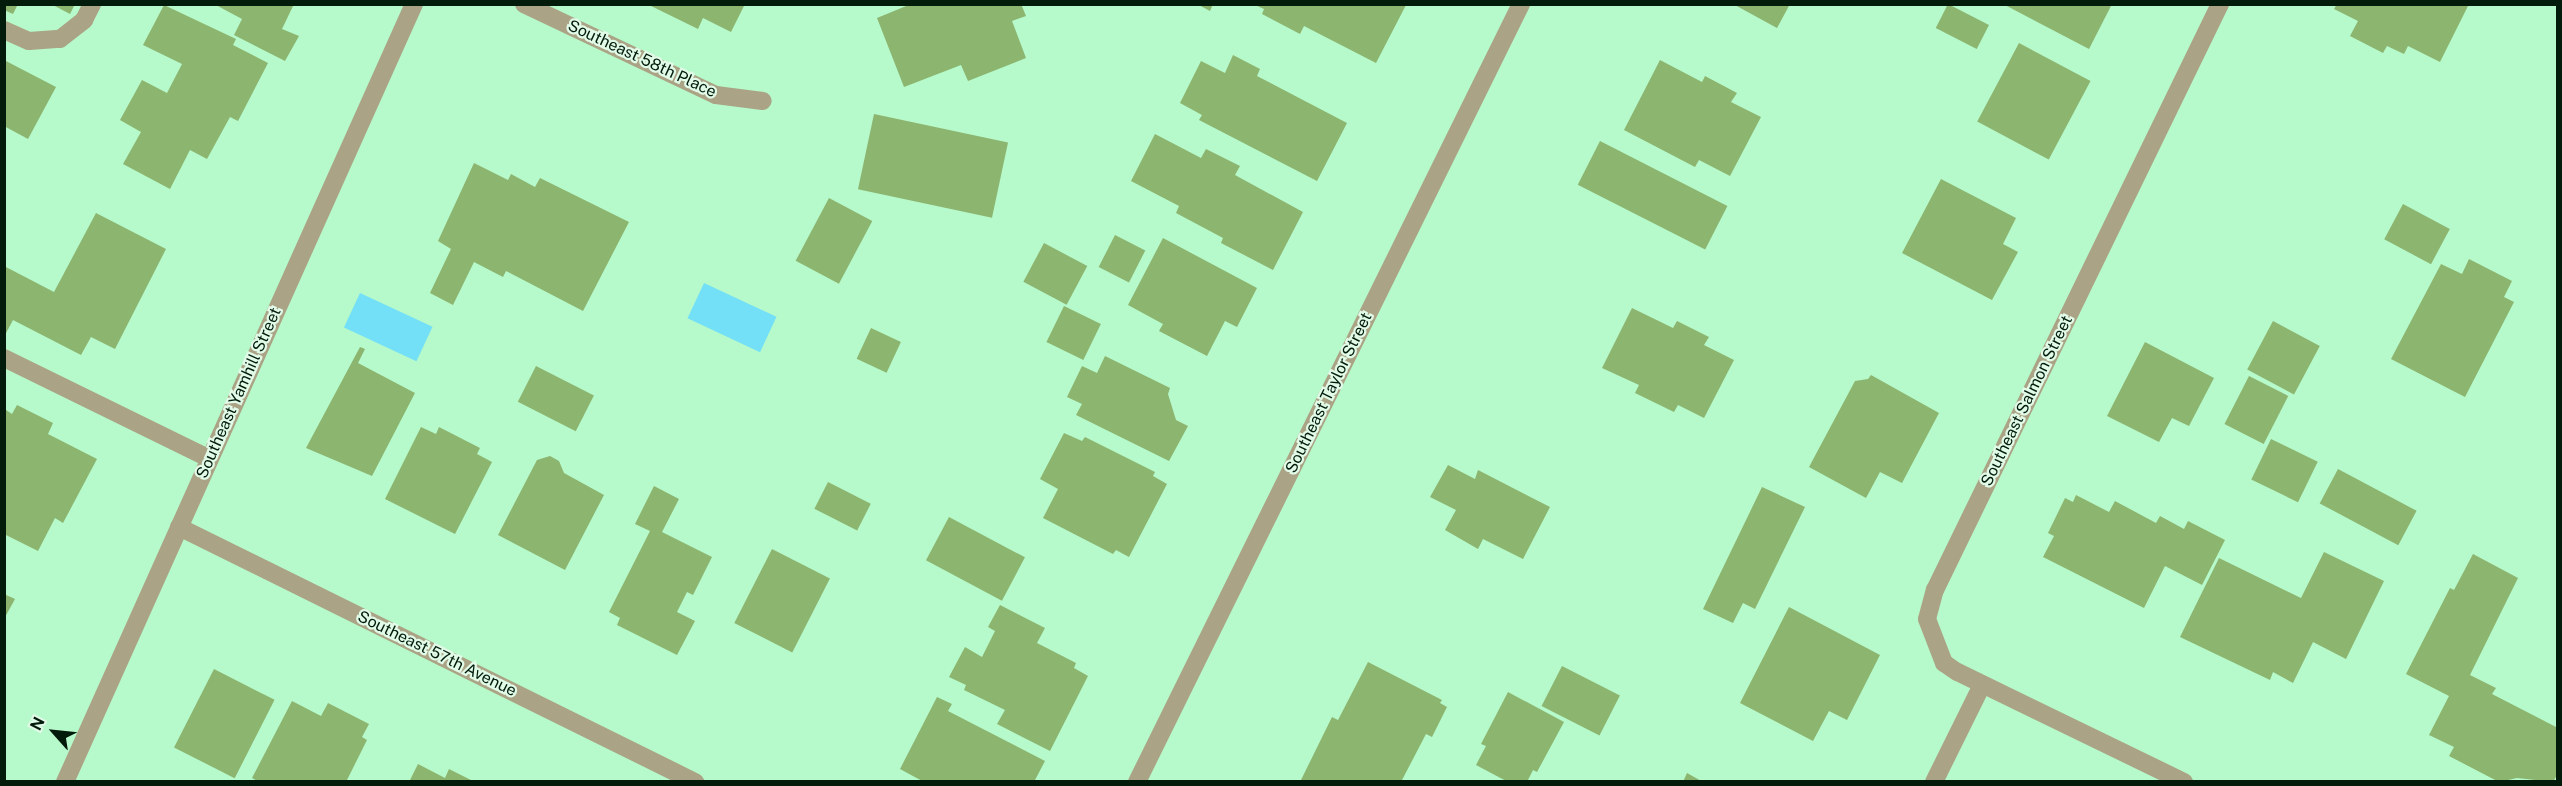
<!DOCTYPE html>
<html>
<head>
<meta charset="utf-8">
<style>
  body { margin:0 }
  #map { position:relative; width:2562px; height:786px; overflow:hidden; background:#b6f9ca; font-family:"Public Sans",sans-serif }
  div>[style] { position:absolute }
  .water>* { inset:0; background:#73e0f8; transform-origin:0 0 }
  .building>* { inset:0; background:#8cb570; transform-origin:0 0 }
  .lane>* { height:18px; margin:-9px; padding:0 9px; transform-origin:9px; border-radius:9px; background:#aba385 }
  .street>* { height:18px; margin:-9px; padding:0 9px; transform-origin:9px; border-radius:9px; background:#aba385 }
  span { translate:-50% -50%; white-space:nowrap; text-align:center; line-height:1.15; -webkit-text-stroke:4.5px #e2fbe8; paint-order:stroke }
  .street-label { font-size:16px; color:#021b0b }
  .frame { position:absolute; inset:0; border:6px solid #021b0b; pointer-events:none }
  .north { position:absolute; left:24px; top:702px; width:60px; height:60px; -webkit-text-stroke:4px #e2fbe8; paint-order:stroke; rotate:297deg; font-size:16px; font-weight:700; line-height:24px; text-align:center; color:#021b0b }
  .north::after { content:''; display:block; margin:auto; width:21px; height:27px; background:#021b0b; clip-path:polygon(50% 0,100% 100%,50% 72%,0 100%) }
</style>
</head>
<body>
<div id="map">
  <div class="water">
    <div style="left:704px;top:283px;width:80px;height:39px;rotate:25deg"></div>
    <div style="left:360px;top:293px;width:80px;height:38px;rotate:25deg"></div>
  </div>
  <div class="building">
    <div style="clip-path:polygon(4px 4px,18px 4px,13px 14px,4px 10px)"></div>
    <div style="clip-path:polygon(51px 4px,75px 4px,70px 14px)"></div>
    <div style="clip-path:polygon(214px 4px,294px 4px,282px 29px,299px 36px,285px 61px,234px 35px,242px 19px)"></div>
    <div style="clip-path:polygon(647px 4px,745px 4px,731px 32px,703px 18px,698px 29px)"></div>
    <div style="clip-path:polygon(911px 4px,1021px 4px,1026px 16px,1012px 21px,1026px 58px,968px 81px,961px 65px,904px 87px,877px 18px)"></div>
    <div style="clip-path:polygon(1197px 4px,1213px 4px,1210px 11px)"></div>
    <div style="clip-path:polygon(1733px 4px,1790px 4px,1777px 28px)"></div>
    <div style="left:1948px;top:4px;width:46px;height:27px;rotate:27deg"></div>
    <div style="clip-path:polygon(2003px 4px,2112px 4px,2089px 49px)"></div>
    <div style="clip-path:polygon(2337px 4px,2469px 4px,2440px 62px,2408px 46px,2404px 54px,2387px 46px,2383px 53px,2350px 36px,2358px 21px,2334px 9px)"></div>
    <div style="clip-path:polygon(164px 5px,236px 39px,233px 45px,268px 63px,238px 121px,230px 117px,207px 159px,190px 150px,170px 189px,123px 164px,141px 132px,120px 120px,142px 80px,167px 93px,182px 64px,143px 45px)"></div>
    <div style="clip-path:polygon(1255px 5px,1406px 5px,1376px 63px,1304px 26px,1300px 34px,1262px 14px,1264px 9px)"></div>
    <div style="left:2019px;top:43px;width:81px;height:89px;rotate:28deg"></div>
    <div style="clip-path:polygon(1233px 55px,1260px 69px,1257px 76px,1347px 123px,1317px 181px,1199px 120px,1202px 115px,1180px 103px,1201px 61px,1225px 73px)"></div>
    <div style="clip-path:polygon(4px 60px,56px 87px,28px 139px,4px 126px)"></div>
    <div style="clip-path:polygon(1660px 60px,1702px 82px,1705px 76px,1737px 93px,1731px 102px,1761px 117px,1730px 176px,1699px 160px,1695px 167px,1624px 130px)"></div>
    <div style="left:874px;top:114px;width:137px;height:77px;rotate:12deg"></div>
    <div style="clip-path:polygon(1155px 134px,1201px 158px,1206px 149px,1240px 166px,1235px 175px,1303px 212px,1273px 270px,1221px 243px,1223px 238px,1176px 213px,1179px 206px,1131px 181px)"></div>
    <div style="left:1600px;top:141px;width:143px;height:49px;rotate:27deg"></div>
    <div style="clip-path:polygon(474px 163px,508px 180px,511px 174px,535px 187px,540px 178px,629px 222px,583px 311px,506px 271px,503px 277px,474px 262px,453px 305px,430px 293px,451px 249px,438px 241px)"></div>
    <div style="clip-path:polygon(1941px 179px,2016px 218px,2003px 244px,2018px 252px,1992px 300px,1902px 253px)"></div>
    <div style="left:829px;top:198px;width:49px;height:71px;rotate:28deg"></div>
    <div style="left:2403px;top:204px;width:53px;height:40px;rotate:28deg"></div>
    <div style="clip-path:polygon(96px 213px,166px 249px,115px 349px,91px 337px,81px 355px,13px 320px,4px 337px,4px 266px,54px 292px)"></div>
    <div style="left:1115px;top:235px;width:34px;height:36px;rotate:27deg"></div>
    <div style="clip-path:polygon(1163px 238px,1257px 288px,1237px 327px,1225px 321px,1207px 356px,1159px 331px,1163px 324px,1128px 305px)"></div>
    <div style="left:1044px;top:243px;width:49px;height:44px;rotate:28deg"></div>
    <div style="clip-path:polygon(2469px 259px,2512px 281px,2504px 297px,2514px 302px,2465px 397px,2391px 359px,2441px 264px,2462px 274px)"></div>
    <div style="left:1064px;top:306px;width:41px;height:40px;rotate:26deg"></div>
    <div style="clip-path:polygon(1632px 308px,1673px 328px,1677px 321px,1709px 337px,1704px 345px,1734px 360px,1704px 418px,1678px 405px,1674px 412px,1635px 393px,1639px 385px,1602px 368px)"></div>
    <div style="left:2273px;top:321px;width:53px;height:55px;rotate:28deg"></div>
    <div style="left:871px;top:328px;width:33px;height:34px;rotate:25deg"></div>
    <div style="clip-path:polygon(2145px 342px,2214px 378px,2189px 426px,2172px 418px,2159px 442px,2107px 416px)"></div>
    <div style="clip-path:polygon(360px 347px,365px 349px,358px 363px,415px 393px,372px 476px,306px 448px)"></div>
    <div style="clip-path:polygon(1105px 356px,1170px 388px,1168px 394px,1176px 420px,1188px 426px,1169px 461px,1076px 415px,1082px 404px,1067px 397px,1082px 366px,1097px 373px)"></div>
    <div style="left:536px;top:366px;width:65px;height:40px;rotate:27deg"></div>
    <div style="clip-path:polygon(1871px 375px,1939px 413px,1902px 483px,1880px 472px,1866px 498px,1809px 467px,1855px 381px,1868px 379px)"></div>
    <div style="left:2249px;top:376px;width:44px;height:54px;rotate:27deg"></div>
    <div style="clip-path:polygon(17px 405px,53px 423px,48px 434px,97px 459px,63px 523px,55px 518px,38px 551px,4px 534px,4px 413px,6px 410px,12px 414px)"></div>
    <div style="clip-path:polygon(421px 427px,436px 434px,439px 427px,480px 448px,477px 454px,492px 462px,455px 534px,385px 499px)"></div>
    <div style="clip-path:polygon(1064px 433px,1082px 441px,1085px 437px,1155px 472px,1153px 476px,1167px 484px,1129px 557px,1116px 550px,1113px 554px,1043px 518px,1058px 489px,1040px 479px)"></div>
    <div style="left:2271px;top:439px;width:52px;height:45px;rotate:26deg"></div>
    <div style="clip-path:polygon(550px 456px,559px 461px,564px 473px,604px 495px,565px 570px,498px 535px,537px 460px)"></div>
    <div style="clip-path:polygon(1448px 465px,1475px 479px,1478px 470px,1550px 507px,1523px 559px,1483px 539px,1478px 549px,1445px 530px,1456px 510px,1430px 497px)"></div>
    <div style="left:2338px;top:469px;width:89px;height:39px;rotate:28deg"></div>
    <div style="left:828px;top:482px;width:48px;height:30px;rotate:27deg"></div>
    <div style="clip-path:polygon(654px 486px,679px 499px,662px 532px,712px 557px,693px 595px,687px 592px,677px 612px,695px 621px,677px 655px,617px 625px,620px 618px,609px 612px,650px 531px,635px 524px)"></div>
    <div style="clip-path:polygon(1762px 487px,1805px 507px,1755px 609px,1743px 603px,1733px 623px,1703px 609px)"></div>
    <div style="clip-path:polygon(2076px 495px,2109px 512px,2115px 501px,2156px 523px,2160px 516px,2184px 529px,2188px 521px,2225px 540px,2202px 585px,2165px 566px,2144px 608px,2043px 557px,2054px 536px,2048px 533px,2065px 498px,2073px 502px)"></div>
    <div style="left:949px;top:517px;width:86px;height:49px;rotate:28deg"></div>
    <div style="left:772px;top:549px;width:65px;height:83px;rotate:27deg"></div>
    <div style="clip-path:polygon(2324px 552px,2384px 581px,2346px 659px,2313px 642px,2293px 683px,2273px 672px,2270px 680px,2180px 637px,2219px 558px,2301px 598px)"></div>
    <div style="clip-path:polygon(2473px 554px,2518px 578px,2470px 675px,2496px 688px,2492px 694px,2558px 728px,2558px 773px,2553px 782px,2517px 778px,2499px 782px,2449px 756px,2454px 747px,2429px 735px,2449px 696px,2406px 674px,2450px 588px,2454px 590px)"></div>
    <div style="clip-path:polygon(4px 594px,15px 599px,4px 619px)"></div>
    <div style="clip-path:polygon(1000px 605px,1045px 628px,1037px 643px,1076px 663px,1074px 668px,1088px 676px,1050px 751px,997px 724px,1005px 710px,964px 690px,966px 685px,949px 677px,965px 647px,982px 657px,995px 631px,988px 627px)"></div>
    <div style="clip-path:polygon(1789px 607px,1880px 655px,1847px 720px,1829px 711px,1813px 741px,1740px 703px)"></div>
    <div style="clip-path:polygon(1368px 662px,1442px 700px,1440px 703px,1447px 707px,1432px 737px,1426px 734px,1401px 782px,1300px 782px,1332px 717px,1338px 720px)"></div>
    <div style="left:1562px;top:666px;width:65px;height:45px;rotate:27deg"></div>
    <div style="left:214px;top:669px;width:68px;height:88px;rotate:27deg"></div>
    <div style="clip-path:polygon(1508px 692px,1564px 722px,1537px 772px,1533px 770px,1527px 782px,1508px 782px,1476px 765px,1486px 746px,1481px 744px)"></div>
    <div style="clip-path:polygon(937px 697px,952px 704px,948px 711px,1045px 761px,1034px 782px,924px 782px,900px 769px)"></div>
    <div style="clip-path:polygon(292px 701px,321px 716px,328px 703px,369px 724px,362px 737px,367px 740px,346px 782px,259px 782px,252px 778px)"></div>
    <div style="clip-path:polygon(418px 764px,445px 778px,449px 769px,475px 782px,409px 782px)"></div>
    <div style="clip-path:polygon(1687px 773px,1703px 782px,1683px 782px)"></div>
  </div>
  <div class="lane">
    <div style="left:524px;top:4px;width:212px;rotate:25.4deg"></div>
    <div style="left:716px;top:95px;width:47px;rotate:7.3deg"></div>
    <div style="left:4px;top:30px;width:27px;rotate:24deg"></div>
    <div style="left:29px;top:41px;width:31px;rotate:-4deg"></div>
    <div style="left:60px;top:39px;width:31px;rotate:-38deg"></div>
    <div style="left:84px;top:20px;width:18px;rotate:-63deg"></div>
    <div style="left:4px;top:358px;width:229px;rotate:26.1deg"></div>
  </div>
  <div class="street">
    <div style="left:179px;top:527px;width:576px;rotate:26.3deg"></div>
    <div style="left:65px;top:782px;width:853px;rotate:-65.84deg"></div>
    <div style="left:1137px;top:782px;width:868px;rotate:-63.73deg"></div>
    <div style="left:1934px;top:782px;width:108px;rotate:-63.7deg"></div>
    <div style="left:2184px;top:782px;width:252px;rotate:-154.1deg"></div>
    <div style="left:1957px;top:672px;width:16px;rotate:-145deg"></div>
    <div style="left:1944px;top:663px;width:47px;rotate:-111.1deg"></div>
    <div style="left:1927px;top:619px;width:30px;rotate:-75deg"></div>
    <div style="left:1935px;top:590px;width:652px;rotate:-64.06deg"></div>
  </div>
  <div class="street-label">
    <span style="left:642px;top:59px;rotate:25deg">Southeast 58th Place</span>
    <span style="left:239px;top:393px;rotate:-66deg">Southeast Yamhill Street</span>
    <span style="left:1329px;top:393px;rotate:-64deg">Southeast Taylor Street</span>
    <span style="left:2027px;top:401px;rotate:-64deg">Southeast Salmon Street</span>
    <span style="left:437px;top:654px;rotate:26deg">Southeast 57th Avenue</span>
  </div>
  <div class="frame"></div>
  <div class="north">N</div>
</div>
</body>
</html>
